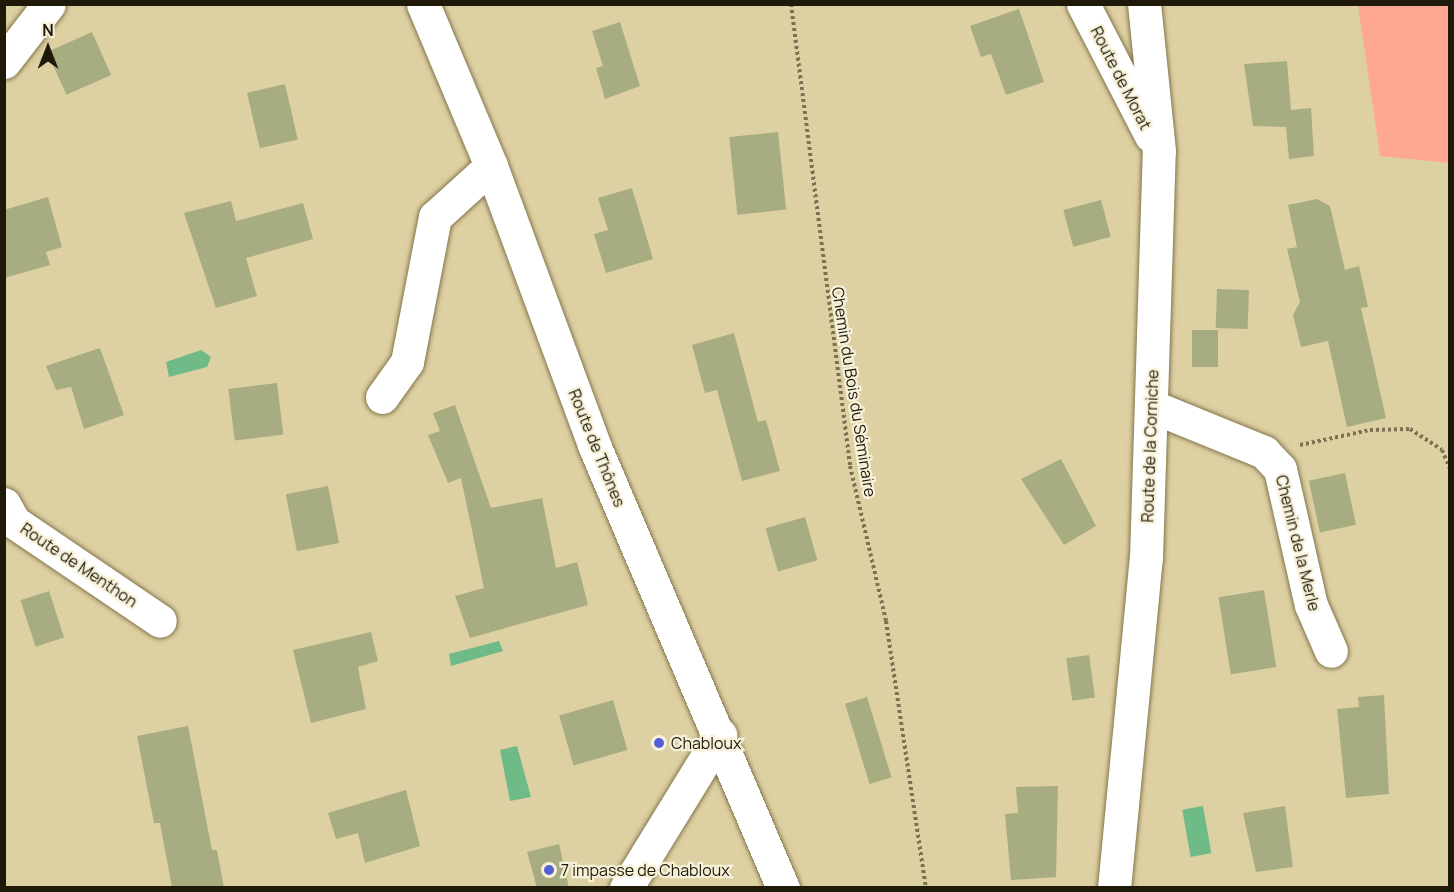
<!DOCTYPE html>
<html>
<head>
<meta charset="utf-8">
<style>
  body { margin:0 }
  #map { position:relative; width:1454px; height:892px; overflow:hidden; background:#ddd0a2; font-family:Manrope,sans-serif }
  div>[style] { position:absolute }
  .green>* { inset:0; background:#fea894 }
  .water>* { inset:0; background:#6ebb88; transform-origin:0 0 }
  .building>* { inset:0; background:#a8ad81; transform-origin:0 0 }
  .path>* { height:4px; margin-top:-2px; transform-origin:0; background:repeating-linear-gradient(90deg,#7b7253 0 3px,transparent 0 6px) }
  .roads { filter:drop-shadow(0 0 2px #82764c) drop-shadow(0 0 2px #82764c) }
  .minor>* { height:33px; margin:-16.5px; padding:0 16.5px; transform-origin:16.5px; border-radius:16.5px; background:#fff }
  .major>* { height:33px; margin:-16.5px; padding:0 16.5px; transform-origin:16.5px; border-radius:16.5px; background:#fff }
  .dots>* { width:16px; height:16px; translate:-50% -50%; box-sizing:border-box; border:3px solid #f7f1da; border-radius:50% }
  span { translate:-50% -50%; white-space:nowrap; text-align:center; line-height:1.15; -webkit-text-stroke:4.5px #f7f1da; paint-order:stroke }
  .street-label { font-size:16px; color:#1e1908 }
  .poi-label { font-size:16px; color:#1e1908 }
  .left { translate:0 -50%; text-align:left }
  .frame { position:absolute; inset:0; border:6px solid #1e1908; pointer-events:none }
  .north { position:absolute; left:18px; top:18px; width:60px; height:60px; -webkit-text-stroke:4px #f7f1da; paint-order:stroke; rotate:0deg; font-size:16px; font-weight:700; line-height:24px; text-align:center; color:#1e1908 }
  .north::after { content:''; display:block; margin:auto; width:21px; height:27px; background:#1e1908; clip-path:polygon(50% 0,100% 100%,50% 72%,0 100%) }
</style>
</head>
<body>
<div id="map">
  <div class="green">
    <div style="clip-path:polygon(1358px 5px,1449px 5px,1449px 163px,1380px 156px)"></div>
  </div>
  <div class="water">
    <div style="clip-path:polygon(201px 350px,211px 357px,207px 367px,169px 377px,166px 362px)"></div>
    <div style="clip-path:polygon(499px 641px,503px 651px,451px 666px,449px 654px)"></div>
    <div style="clip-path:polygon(517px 746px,531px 797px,510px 801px,500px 750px)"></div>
    <div style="left:1203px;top:806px;width:48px;height:21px;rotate:80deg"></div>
  </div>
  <div class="building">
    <div style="clip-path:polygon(1019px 9px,1044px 82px,1006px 95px,991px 54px,981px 57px,970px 26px)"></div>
    <div style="clip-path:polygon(620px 22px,640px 86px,605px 99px,596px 68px,603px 66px,592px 31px)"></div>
    <div style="left:92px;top:32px;width:47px;height:49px;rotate:66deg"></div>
    <div style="clip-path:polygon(1287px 61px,1291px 110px,1311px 108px,1314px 156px,1289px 159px,1286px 127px,1253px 126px,1244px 64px)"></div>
    <div style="left:285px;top:84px;width:57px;height:39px;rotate:77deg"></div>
    <div style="left:778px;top:132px;width:78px;height:49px;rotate:84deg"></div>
    <div style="clip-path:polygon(632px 188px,653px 259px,606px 273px,594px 234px,608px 230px,598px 198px)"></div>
    <div style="clip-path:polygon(48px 197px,62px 247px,46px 252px,50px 265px,4px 278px,4px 210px)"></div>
    <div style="clip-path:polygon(1317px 199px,1330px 206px,1345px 270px,1359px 266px,1368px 307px,1361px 308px,1386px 418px,1347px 427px,1328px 341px,1301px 347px,1293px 315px,1300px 302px,1287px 249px,1297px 247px,1288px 205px)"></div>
    <div style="left:1101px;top:200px;width:38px;height:39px;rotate:75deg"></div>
    <div style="clip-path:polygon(231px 201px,236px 221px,303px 203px,313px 239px,246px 258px,257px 296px,216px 308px,184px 213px)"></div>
    <div style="left:1217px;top:289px;width:32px;height:39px;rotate:2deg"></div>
    <div style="left:1192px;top:330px;width:26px;height:37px"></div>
    <div style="clip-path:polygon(734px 333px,758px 422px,766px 420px,780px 471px,742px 481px,717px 390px,705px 393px,692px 345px)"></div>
    <div style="clip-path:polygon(100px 348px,124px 415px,84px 429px,71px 387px,56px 390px,46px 366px)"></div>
    <div style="left:277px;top:383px;width:52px;height:49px;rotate:83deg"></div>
    <div style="clip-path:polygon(455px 405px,491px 508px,542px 498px,556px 568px,577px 562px,588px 605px,470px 638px,455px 596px,484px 588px,461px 478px,448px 483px,428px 435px,440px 431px,433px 413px)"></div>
    <div style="clip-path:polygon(1061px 459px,1096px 526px,1064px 545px,1021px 479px)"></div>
    <div style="left:1345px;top:473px;width:53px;height:37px;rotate:78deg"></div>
    <div style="left:328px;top:486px;width:58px;height:43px;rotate:79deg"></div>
    <div style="left:805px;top:517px;width:45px;height:41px;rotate:74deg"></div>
    <div style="left:1264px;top:590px;width:78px;height:46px;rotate:81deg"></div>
    <div style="left:49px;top:591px;width:49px;height:30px;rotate:72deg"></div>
    <div style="clip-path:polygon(371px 632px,378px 661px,358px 667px,366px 709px,311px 723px,293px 650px)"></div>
    <div style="left:1089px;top:655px;width:43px;height:23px;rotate:82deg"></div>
    <div style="clip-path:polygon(1384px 695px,1389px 794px,1346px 798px,1337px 709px,1359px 707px,1358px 697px)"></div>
    <div style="left:867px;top:697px;width:84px;height:23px;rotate:73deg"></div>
    <div style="left:613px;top:700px;width:52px;height:56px;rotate:74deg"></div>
    <div style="clip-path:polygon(188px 726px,212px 850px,217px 850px,224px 888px,172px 888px,160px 823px,154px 823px,137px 736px)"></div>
    <div style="clip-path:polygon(1058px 786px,1056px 877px,1011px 880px,1005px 814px,1018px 813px,1016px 787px)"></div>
    <div style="clip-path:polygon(406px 790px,420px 846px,365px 863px,358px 833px,336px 839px,328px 813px)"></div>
    <div style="clip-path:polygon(1285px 806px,1293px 867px,1256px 872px,1243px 813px)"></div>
    <div style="clip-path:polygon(559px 844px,569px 888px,537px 888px,527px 852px)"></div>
  </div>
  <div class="path">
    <div style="left:791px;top:4px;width:466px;rotate:82.7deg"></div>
    <div style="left:850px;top:466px;width:159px;rotate:76.9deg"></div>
    <div style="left:886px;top:621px;width:270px;rotate:81.5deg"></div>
    <div style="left:1300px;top:445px;width:72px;rotate:-12.1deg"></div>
    <div style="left:1370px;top:430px;width:40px;rotate:-1.4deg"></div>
    <div style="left:1410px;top:429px;width:38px;rotate:33deg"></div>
    <div style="left:1442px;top:450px;width:21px;rotate:67deg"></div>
  </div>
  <div class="roads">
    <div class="minor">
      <div style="left:1083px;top:4px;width:148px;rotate:62.7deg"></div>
      <div style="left:4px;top:62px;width:73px;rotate:-52.2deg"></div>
      <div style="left:382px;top:397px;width:43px;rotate:-54.5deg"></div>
      <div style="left:407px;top:362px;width:148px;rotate:-79.1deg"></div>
      <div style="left:435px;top:217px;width:76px;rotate:-42.3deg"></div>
      <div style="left:1151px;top:406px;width:122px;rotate:22.2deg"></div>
      <div style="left:1264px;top:452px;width:23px;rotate:47deg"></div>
      <div style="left:1280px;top:469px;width:139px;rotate:77.2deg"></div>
      <div style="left:1311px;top:605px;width:50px;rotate:66.5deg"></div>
      <div style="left:4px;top:504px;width:21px;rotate:61deg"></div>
      <div style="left:14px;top:522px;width:176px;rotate:34.1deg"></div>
      <div style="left:626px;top:888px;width:180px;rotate:-58.4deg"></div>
      <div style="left:1114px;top:888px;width:332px;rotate:-84.5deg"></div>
      <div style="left:1146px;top:558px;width:407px;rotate:-88.2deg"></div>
      <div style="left:1159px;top:151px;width:148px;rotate:-95.8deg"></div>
    </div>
    <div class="major">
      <div style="left:423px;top:4px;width:176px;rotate:67.2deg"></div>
      <div style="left:491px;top:166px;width:297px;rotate:69.7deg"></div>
      <div style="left:594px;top:445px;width:482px;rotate:66.9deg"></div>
    </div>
  </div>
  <div class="dots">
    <div style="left:659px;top:743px;background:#5361d7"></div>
    <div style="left:549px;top:870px;background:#5361d7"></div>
  </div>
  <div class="street-label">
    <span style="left:1121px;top:78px;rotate:63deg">Route de Morat</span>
    <span style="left:854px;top:392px;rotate:81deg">Chemin du Bois du Séminaire</span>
    <span style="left:1150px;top:446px;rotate:-88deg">Route de la Corniche</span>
    <span style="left:597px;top:448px;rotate:68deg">Route de Thônes</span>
    <span style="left:1298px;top:543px;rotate:76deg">Chemin de la Merle</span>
    <span style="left:79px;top:565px;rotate:34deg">Route de Menthon</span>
  </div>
  <div class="poi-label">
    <span class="left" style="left:671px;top:743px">Chabloux</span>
    <span class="left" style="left:561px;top:870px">7 impasse de Chabloux</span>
  </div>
  <div class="frame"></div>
  <div class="north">N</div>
</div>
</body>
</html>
